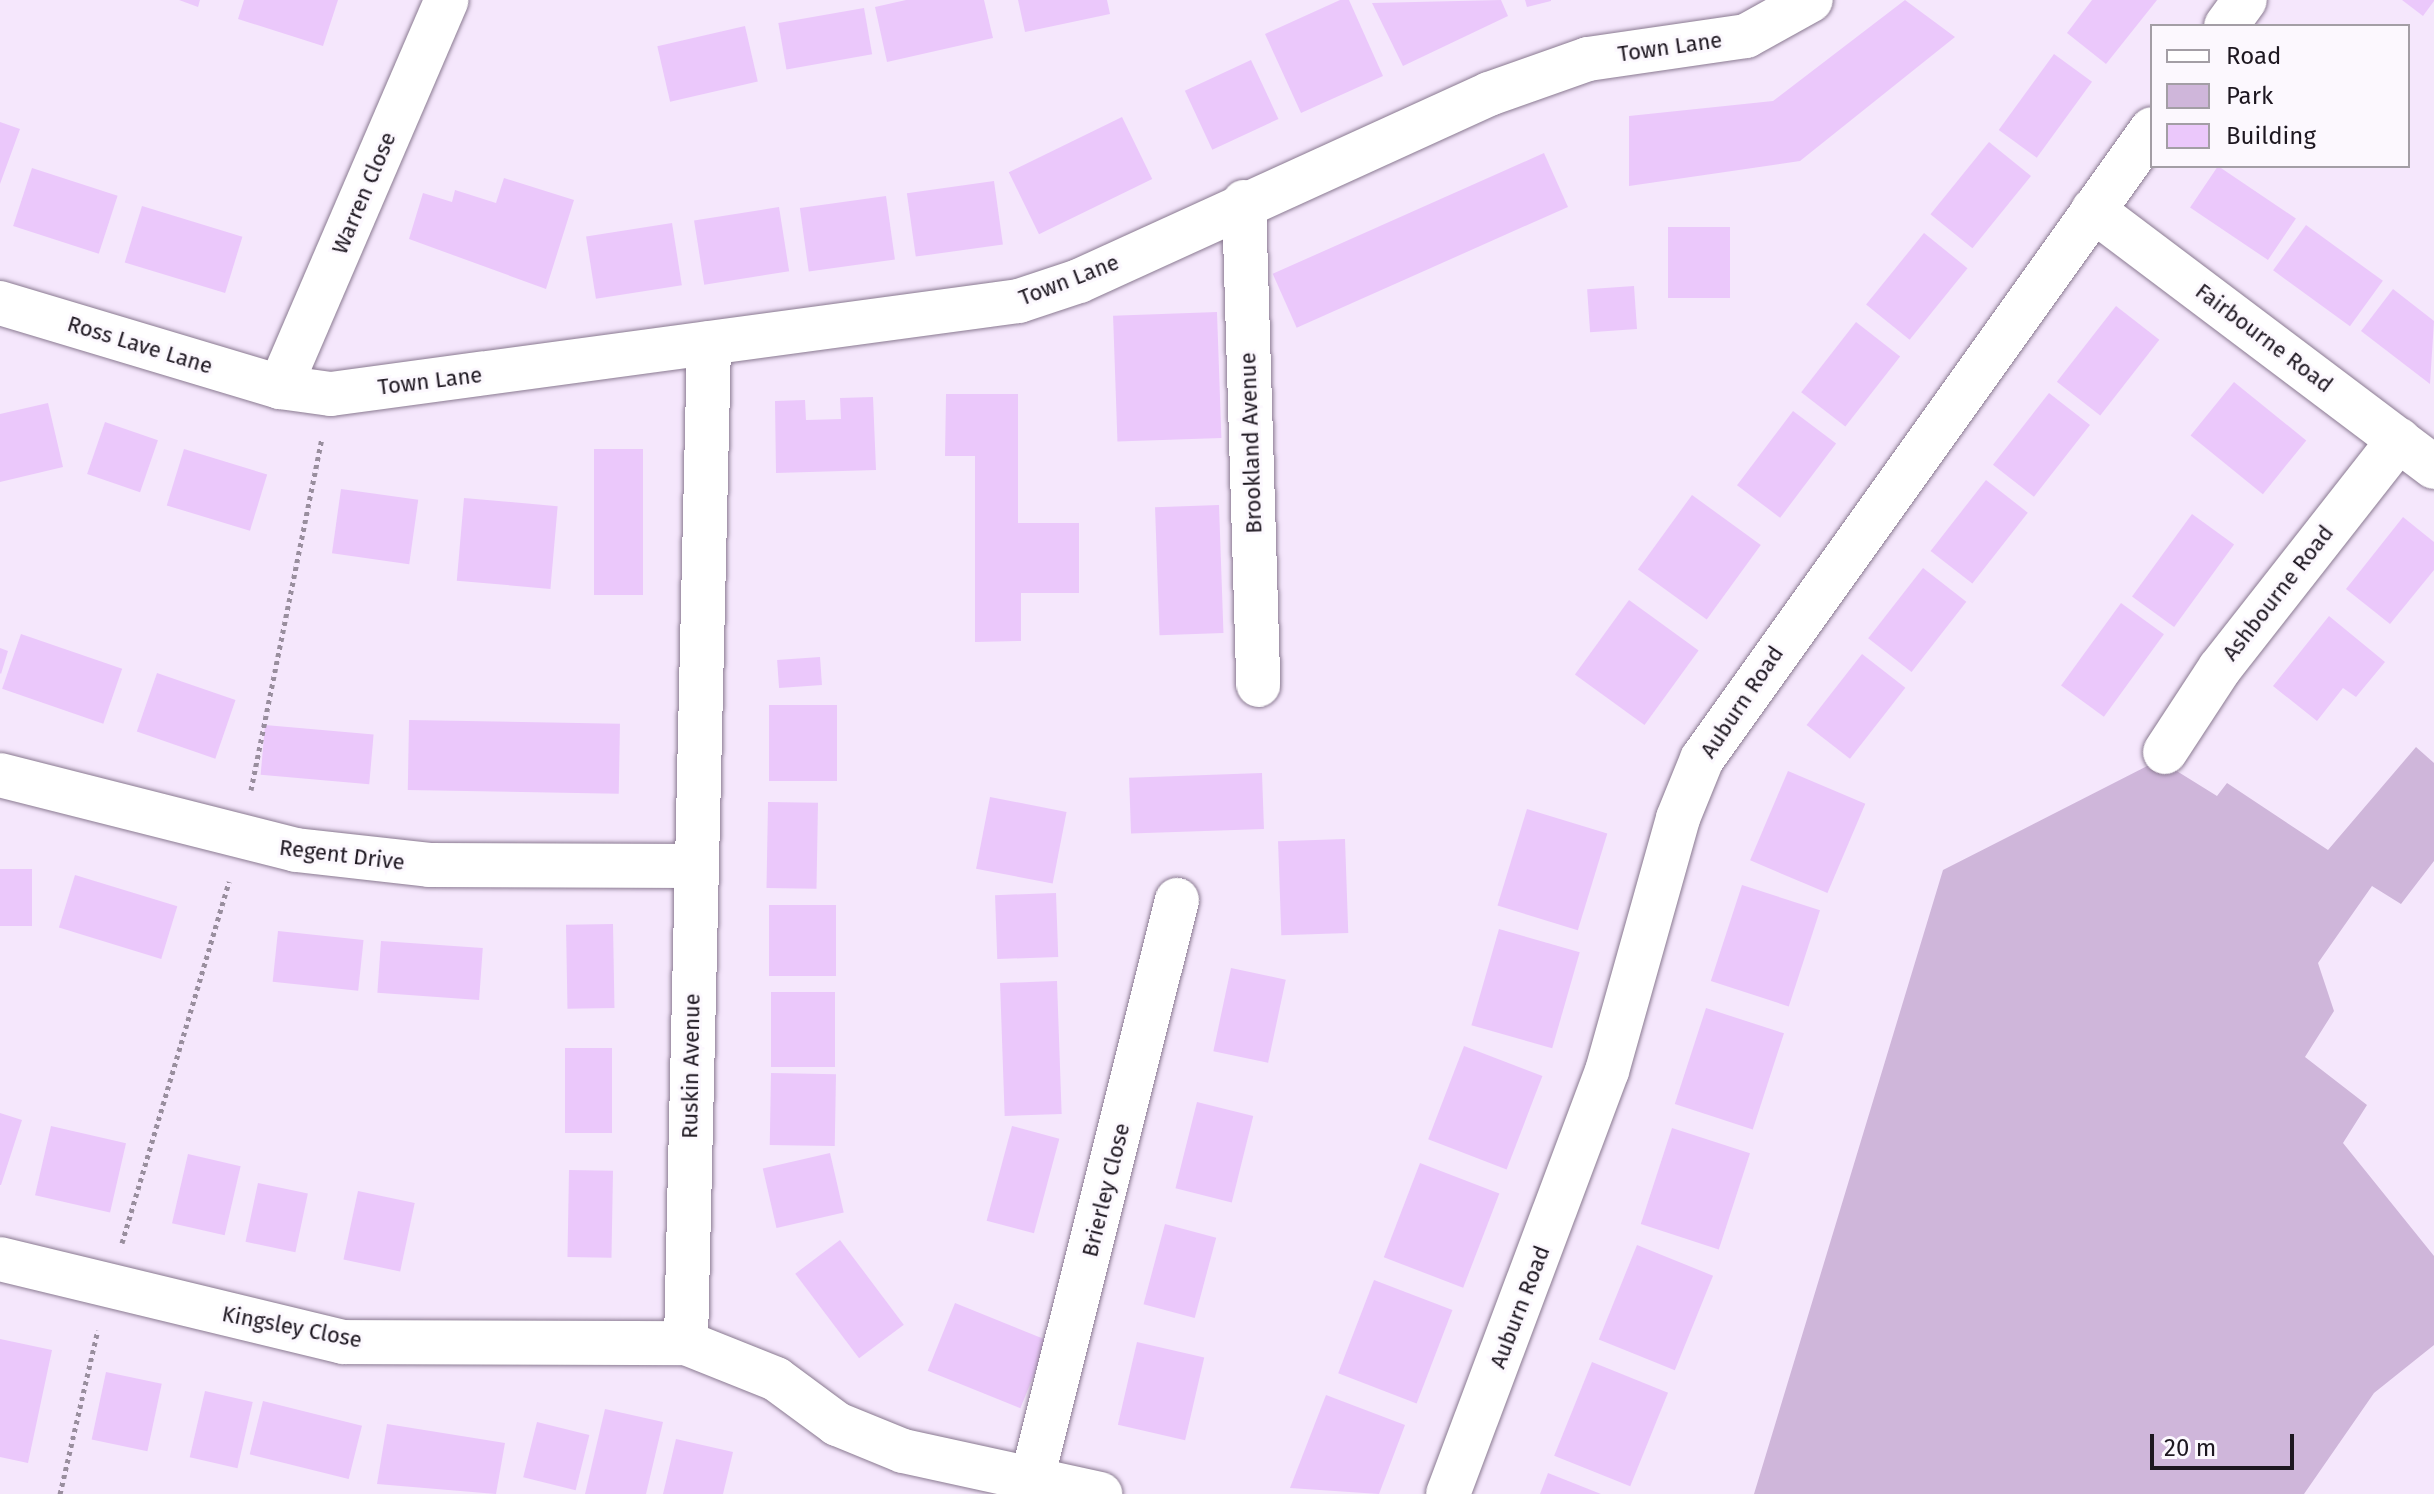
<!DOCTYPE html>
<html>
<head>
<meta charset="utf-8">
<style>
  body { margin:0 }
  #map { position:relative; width:2434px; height:1494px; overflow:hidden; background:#f5e7fc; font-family:"Fira Sans",sans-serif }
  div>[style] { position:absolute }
  .green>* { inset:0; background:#cfb6da }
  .building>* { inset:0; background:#ebc8fb; transform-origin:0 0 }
  .path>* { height:5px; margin-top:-2.5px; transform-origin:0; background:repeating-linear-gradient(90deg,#998e9e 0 4px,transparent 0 8px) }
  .roads { filter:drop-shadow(0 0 2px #8a7a91) drop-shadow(0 0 2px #8a7a91) }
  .minor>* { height:44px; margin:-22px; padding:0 22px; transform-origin:22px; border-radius:22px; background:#fff }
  span { translate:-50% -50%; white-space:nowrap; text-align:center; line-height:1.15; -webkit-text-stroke:6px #fcf8fe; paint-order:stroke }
  .street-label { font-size:22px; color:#1d1720 }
  .legend { position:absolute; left:2150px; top:24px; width:260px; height:144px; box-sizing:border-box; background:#fcf8fe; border:2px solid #a39ea5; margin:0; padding:10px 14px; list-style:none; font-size:24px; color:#1d1720 }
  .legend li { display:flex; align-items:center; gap:16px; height:40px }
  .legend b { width:40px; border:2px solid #a39ea5 }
  .scale { position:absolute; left:2150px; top:1434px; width:144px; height:36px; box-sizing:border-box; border:4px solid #1d1720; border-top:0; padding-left:10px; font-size:24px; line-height:28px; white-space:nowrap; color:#1d1720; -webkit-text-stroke:6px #fcf8fe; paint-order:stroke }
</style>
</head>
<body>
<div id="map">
  <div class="green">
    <div style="clip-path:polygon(2416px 747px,2434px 763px,2434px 861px,2401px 904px,2372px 886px,2318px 963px,2334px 1011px,2305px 1057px,2367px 1105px,2343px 1143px,2434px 1256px,2434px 1345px,2374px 1393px,2304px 1494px,1754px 1494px,1943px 870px,2159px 760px,2217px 796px,2227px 783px,2328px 850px)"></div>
  </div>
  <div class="building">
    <div style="clip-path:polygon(179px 0,200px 0,198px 7px)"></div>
    <div style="clip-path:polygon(244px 0,338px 0,323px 46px,238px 19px)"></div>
    <div style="clip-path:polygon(906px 0,984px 0,993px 38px,887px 62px,875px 7px)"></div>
    <div style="clip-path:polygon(1018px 0,1107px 0,1110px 14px,1025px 32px)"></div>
    <div style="clip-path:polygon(1340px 0,1349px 0,1383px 76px,1301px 113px,1265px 34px)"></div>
    <div style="clip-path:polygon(1501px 0,1508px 16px,1403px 66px,1372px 3px)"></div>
    <div style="clip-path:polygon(1525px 0,1551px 0,1551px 1px,1527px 7px)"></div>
    <div style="clip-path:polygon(1905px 0,1955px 37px,1800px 161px,1629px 186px,1629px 116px,1773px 101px)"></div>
    <div style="clip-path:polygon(2092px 0,2157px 0,2106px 64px,2067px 33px)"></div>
    <div style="clip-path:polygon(2402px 0,2434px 0,2434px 1px,2423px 16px)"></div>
    <div style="left:864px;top:8px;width:47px;height:87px;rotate:80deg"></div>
    <div style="left:745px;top:26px;width:57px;height:90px;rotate:77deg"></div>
    <div style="left:2054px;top:54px;width:47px;height:94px;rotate:36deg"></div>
    <div style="left:1251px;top:60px;width:65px;height:73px;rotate:65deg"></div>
    <div style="left:1122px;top:117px;width:69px;height:126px;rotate:64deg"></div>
    <div style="clip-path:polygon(0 122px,20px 129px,0 184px)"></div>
    <div style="left:1989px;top:142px;width:54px;height:93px;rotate:39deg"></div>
    <div style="left:1544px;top:153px;width:59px;height:297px;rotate:66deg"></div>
    <div style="left:2218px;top:166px;width:94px;height:50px;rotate:34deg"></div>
    <div style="left:32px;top:168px;width:90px;height:61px;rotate:18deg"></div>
    <div style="clip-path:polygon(504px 178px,574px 200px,546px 289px,409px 239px,423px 193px,452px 202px,455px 190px,496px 203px)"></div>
    <div style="left:994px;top:181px;width:64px;height:88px;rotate:82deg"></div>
    <div style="left:886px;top:196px;width:64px;height:87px;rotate:82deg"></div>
    <div style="left:142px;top:206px;width:105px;height:59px;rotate:17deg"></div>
    <div style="left:779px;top:207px;width:65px;height:86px;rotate:81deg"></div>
    <div style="left:672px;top:223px;width:63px;height:87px;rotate:81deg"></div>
    <div style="left:2306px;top:225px;width:95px;height:56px;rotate:36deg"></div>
    <div style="left:1668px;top:227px;width:62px;height:71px"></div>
    <div style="left:1924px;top:233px;width:56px;height:92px;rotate:39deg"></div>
    <div style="left:1634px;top:286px;width:43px;height:47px;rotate:86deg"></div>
    <div style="clip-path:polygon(2393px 289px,2434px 321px,2430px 384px,2361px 331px)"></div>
    <div style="left:2116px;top:306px;width:55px;height:96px;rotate:38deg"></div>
    <div style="left:1217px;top:312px;width:126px;height:104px;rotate:88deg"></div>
    <div style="left:1856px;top:322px;width:56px;height:89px;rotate:38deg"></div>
    <div style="left:2234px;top:382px;width:93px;height:69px;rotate:39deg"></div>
    <div style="left:2049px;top:393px;width:52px;height:91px;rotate:38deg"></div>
    <div style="clip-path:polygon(946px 394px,1018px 394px,1018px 523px,1079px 523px,1079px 593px,1021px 593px,1021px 641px,975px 642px,975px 456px,945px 456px)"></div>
    <div style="clip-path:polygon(873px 397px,876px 470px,776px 473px,775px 401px,805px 400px,806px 420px,841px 419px,840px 398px)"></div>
    <div style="clip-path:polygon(48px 403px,63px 467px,0 482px,0 414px)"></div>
    <div style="left:1793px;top:411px;width:54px;height:93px;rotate:37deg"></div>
    <div style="left:105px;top:422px;width:56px;height:55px;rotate:19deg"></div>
    <div style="left:184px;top:449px;width:87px;height:59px;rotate:17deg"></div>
    <div style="left:594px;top:449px;width:49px;height:146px"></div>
    <div style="left:1986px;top:480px;width:53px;height:90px;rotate:38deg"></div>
    <div style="left:341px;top:489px;width:78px;height:65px;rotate:8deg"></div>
    <div style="left:1692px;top:495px;width:85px;height:92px;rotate:36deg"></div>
    <div style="left:464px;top:498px;width:94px;height:83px;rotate:5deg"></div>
    <div style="left:1219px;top:505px;width:128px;height:64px;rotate:88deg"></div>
    <div style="left:2192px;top:514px;width:52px;height:102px;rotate:36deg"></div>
    <div style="clip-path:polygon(2403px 517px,2434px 542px,2434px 570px,2390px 624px,2346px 589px)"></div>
    <div style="left:1923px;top:568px;width:55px;height:89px;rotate:38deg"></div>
    <div style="left:1629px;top:600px;width:86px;height:92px;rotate:36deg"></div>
    <div style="left:2121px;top:603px;width:53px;height:102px;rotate:36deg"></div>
    <div style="clip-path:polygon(2329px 616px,2385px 662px,2356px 697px,2343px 688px,2317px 721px,2273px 686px)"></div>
    <div style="left:21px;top:634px;width:107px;height:58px;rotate:19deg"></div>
    <div style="clip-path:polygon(0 648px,8px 651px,1px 674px,0 673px)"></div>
    <div style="left:1862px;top:654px;width:55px;height:90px;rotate:38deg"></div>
    <div style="left:820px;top:657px;width:28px;height:43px;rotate:86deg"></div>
    <div style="left:157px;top:673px;width:83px;height:62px;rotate:19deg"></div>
    <div style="left:769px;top:705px;width:68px;height:76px"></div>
    <div style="left:409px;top:720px;width:211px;height:70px;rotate:1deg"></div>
    <div style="left:265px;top:725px;width:109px;height:50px;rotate:5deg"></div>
    <div style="left:1788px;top:771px;width:84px;height:97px;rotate:23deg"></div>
    <div style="left:1262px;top:773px;width:56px;height:133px;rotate:88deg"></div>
    <div style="left:990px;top:797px;width:78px;height:73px;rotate:11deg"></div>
    <div style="left:768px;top:802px;width:50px;height:86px;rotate:1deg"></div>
    <div style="left:1527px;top:809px;width:84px;height:101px;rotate:17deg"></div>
    <div style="left:1345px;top:839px;width:94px;height:67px;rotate:88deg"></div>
    <div style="left:0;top:869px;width:32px;height:57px"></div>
    <div style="left:75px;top:875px;width:107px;height:55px;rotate:17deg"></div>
    <div style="left:1742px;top:885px;width:82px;height:101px;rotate:18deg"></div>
    <div style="left:1056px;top:893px;width:64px;height:61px;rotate:88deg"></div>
    <div style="left:769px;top:905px;width:67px;height:71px"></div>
    <div style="left:613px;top:924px;width:84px;height:47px;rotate:89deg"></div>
    <div style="left:1499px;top:929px;width:84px;height:100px;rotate:16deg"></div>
    <div style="left:278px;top:931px;width:86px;height:51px;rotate:6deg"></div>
    <div style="left:381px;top:941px;width:102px;height:52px;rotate:4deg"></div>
    <div style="left:1231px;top:968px;width:56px;height:85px;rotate:12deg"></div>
    <div style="left:1057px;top:981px;width:133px;height:57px;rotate:88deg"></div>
    <div style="left:771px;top:992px;width:64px;height:75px"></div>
    <div style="left:1706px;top:1008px;width:82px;height:101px;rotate:18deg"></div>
    <div style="left:1464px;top:1046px;width:84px;height:100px;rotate:21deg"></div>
    <div style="left:565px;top:1048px;width:47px;height:85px"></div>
    <div style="left:771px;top:1073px;width:65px;height:72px;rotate:1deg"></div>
    <div style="left:1197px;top:1102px;width:58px;height:89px;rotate:14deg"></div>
    <div style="clip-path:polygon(0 1113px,22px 1120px,1px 1185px,0 1185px)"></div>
    <div style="left:51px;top:1126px;width:77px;height:71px;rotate:13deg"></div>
    <div style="left:1012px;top:1126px;width:49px;height:98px;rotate:15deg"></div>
    <div style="left:1672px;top:1128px;width:82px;height:101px;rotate:18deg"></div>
    <div style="left:830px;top:1153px;width:61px;height:69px;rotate:77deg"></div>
    <div style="left:188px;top:1154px;width:54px;height:71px;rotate:13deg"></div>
    <div style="left:1420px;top:1163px;width:85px;height:101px;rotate:21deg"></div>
    <div style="left:569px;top:1170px;width:44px;height:87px;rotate:1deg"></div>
    <div style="left:258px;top:1183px;width:51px;height:60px;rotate:12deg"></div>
    <div style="left:358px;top:1191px;width:58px;height:70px;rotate:12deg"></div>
    <div style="left:1165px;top:1224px;width:53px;height:83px;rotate:15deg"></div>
    <div style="left:840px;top:1240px;width:106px;height:56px;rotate:53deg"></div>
    <div style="left:1637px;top:1245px;width:82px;height:102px;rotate:22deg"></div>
    <div style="left:1374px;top:1280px;width:84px;height:100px;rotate:21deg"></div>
    <div style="left:955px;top:1303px;width:100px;height:73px;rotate:22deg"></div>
    <div style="clip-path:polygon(0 1339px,52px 1350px,28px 1463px,0 1457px)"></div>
    <div style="left:1137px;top:1342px;width:69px;height:85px;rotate:13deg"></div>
    <div style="left:1592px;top:1362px;width:82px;height:101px;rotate:22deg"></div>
    <div style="left:106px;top:1372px;width:57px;height:69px;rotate:12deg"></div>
    <div style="left:205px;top:1391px;width:49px;height:68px;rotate:13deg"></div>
    <div style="clip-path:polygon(1326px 1395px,1405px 1425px,1379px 1494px,1290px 1488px)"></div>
    <div style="left:263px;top:1401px;width:102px;height:55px;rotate:14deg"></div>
    <div style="clip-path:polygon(605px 1409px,663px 1422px,646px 1494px,585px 1494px)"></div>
    <div style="left:537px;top:1422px;width:54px;height:57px;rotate:14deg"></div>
    <div style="clip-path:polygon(387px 1424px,505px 1443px,496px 1494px,377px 1484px)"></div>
    <div style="clip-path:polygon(676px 1439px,733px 1452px,723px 1494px,663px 1494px)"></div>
    <div style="clip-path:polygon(1548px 1473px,1601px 1494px,1540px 1494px)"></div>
  </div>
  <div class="path">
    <div style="left:251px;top:790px;width:358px;rotate:-78.6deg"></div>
    <div style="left:122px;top:1243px;width:377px;rotate:-73.5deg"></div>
    <div style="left:60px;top:1494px;width:168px;rotate:-77deg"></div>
  </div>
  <div class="roads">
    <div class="minor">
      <div style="left:2226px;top:26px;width:32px;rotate:-54deg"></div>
      <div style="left:1244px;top:202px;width:483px;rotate:88.3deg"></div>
      <div style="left:2093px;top:210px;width:427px;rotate:37deg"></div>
      <div style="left:0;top:303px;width:292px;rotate:16.7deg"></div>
      <div style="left:280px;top:387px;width:51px;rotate:7.8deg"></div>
      <div style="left:331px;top:394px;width:694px;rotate:-7.7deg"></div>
      <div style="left:1019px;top:301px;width:63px;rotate:-18.4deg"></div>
      <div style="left:1079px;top:281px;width:451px;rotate:-24.5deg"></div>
      <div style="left:1489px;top:94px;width:105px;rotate:-19.5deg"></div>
      <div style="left:1588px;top:59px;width:160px;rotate:-8.3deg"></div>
      <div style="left:1746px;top:36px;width:74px;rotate:-29deg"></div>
      <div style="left:709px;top:343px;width:1000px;rotate:91.32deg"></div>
      <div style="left:686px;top:1343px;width:97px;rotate:21.8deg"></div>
      <div style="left:776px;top:1379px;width:76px;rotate:36.4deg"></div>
      <div style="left:837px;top:1424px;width:71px;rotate:22.2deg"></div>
      <div style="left:903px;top:1451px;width:202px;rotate:12.3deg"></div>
      <div style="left:280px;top:387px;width:421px;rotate:-66.7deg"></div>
      <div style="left:2165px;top:752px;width:100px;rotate:-56.8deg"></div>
      <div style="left:2220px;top:668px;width:290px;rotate:-51.9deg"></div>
      <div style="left:0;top:775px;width:305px;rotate:14.2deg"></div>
      <div style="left:296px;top:850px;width:134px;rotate:6.4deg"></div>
      <div style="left:429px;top:865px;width:264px;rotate:0.2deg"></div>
      <div style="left:0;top:1259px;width:353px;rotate:13.6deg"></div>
      <div style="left:343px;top:1342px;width:343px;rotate:0.2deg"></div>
      <div style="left:1032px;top:1479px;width:597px;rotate:-75.94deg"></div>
      <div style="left:1448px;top:1494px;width:452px;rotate:-69.4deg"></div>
      <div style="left:1607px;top:1071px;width:263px;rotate:-74.3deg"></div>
      <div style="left:1678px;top:818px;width:64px;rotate:-67.9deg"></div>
      <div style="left:1702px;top:759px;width:774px;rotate:-54.46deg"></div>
    </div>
  </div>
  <div class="street-label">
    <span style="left:1670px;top:47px;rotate:-8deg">Town Lane</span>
    <span style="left:364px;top:193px;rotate:-67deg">Warren Close</span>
    <span style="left:1069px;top:280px;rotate:-21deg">Town Lane</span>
    <span style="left:2264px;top:338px;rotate:37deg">Fairbourne Road</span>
    <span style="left:140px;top:345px;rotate:17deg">Ross Lave Lane</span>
    <span style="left:430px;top:381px;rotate:-7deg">Town Lane</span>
    <span style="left:1251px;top:443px;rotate:-92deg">Brookland Avenue</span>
    <span style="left:2278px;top:593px;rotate:-52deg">Ashbourne Road</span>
    <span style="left:1742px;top:702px;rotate:-56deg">Auburn Road</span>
    <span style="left:342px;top:855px;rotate:7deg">Regent Drive</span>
    <span style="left:691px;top:1066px;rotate:-89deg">Ruskin Avenue</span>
    <span style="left:1106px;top:1190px;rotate:-76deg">Brierley Close</span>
    <span style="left:1520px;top:1307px;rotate:-69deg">Auburn Road</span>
    <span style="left:292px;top:1327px;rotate:11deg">Kingsley Close</span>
  </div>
  <ul class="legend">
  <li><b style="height:10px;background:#fff"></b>Road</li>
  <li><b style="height:22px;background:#cfb6da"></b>Park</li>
  <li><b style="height:22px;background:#ebc8fb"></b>Building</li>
  </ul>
  <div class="scale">20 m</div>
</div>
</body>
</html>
